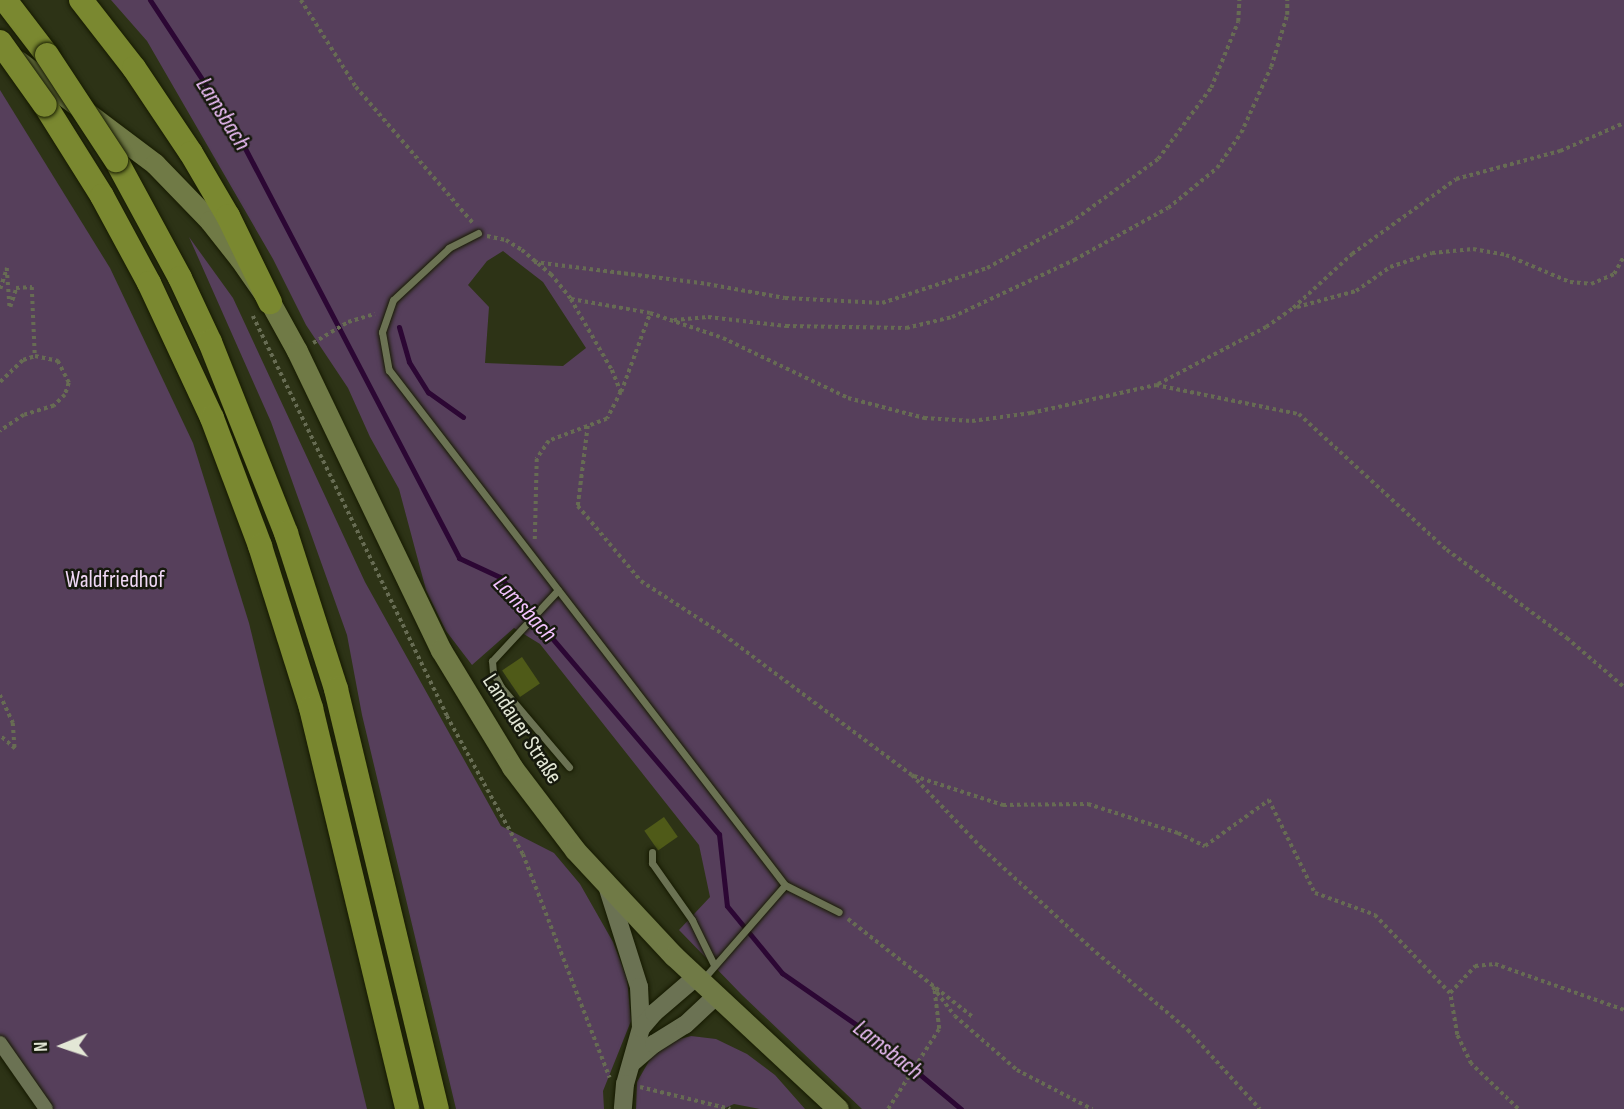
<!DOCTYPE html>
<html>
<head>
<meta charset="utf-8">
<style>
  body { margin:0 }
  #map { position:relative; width:1624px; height:1109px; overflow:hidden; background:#2d3316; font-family:"Sofia Sans Condensed",sans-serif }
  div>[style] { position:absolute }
  .green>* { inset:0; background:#563f5b }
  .stream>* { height:5px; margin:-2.5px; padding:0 2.5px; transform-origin:2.5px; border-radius:2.5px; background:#2c0734 }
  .building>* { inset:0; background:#4f5a18; transform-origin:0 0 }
  .path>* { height:3.5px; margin-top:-1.75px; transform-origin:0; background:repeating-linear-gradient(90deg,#676c53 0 3.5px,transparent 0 7px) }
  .roads { filter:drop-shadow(0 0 2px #161a01) drop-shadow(0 0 2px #161a01) }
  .service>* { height:7px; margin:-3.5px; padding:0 3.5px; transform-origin:3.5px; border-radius:3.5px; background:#6b7253 }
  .minor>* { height:14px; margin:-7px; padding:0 7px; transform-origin:7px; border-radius:7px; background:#6b7253 }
  .tertiary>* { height:18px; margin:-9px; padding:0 9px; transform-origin:9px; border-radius:9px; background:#6b7253 }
  .secondary>* { height:21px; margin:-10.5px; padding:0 10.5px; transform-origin:10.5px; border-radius:10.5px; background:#707a46 }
  .trunk>* { height:24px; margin:-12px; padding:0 12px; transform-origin:12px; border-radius:12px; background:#7a8830 }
  .bridges { filter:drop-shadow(0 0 2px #161a01) drop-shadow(0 0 2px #161a01) }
  .trunk-bridge>* { height:24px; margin:-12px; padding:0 12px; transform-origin:12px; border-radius:12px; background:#7a8830 }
  span { translate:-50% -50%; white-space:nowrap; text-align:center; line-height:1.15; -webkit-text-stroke:5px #16190d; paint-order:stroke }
  .park-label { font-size:23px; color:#f0d8f5 }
  .street-label { font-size:23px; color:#e3e7d6 }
  .water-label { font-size:24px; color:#f3c2fe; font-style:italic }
  .north { position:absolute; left:28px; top:1011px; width:70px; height:70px; -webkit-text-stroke:5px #16190d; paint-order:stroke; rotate:268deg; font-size:19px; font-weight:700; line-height:28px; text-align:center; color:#e3e7d6 }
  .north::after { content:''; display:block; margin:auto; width:24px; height:32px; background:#e3e7d6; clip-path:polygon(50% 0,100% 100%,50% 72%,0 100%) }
</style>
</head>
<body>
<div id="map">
  <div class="green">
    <div style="clip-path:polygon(evenodd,111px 0,1624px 0,1624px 1109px,862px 1109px,742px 995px,679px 930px,710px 897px,699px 845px,540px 644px,514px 628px,472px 665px,446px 631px,426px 590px,399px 489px,370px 437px,348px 388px,306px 325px,273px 259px,147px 41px,111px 0,503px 251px,543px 282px,586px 348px,563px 366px,485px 363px,489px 307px,468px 285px,487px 261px,503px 251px)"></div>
    <div style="clip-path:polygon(0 90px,110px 268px,193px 443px,249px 623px,367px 1109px,46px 1109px,0 1043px)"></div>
    <div style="clip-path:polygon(189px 237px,233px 298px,365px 582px,501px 826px,554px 853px,580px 884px,613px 942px,627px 978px,631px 1021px,603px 1091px,604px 1109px,456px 1109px,362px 715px,347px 635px,271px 422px)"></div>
    <div style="clip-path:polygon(691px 1036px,716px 1039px,747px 1054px,775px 1075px,805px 1109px,760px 1109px,734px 1104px,723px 1109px,636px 1109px,637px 1082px,653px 1054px,669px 1042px)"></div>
  </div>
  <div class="stream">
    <div style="left:150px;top:0;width:157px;rotate:56.7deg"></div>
    <div style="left:236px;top:131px;width:482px;rotate:62.4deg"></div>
    <div style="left:459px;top:558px;width:45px;rotate:24.9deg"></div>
    <div style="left:500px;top:577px;width:338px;rotate:49.6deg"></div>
    <div style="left:719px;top:834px;width:72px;rotate:83.7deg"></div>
    <div style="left:727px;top:906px;width:87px;rotate:50.6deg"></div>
    <div style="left:782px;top:973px;width:119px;rotate:34.8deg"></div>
    <div style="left:880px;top:1041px;width:106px;rotate:40deg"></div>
    <div style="left:399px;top:327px;width:36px;rotate:74deg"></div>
    <div style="left:409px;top:362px;width:36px;rotate:58deg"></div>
    <div style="left:428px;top:392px;width:43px;rotate:35.5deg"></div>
  </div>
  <div class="building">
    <div style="left:522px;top:657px;width:32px;height:24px;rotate:56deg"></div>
    <div style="left:664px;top:817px;width:24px;height:24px;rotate:55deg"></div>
  </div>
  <div class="path">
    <div style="left:301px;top:0;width:103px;rotate:57.7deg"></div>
    <div style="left:356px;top:87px;width:179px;rotate:49.3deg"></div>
    <div style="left:487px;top:236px;width:19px;rotate:12deg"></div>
    <div style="left:506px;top:240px;width:19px;rotate:32deg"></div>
    <div style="left:522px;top:250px;width:38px;rotate:40deg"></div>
    <div style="left:551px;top:274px;width:32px;rotate:51deg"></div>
    <div style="left:571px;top:299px;width:82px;rotate:60deg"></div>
    <div style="left:612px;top:370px;width:24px;rotate:68deg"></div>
    <div style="left:621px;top:392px;width:30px;rotate:117deg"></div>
    <div style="left:607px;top:419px;width:62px;rotate:159.2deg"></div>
    <div style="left:549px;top:441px;width:22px;rotate:124deg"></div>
    <div style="left:537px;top:459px;width:81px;rotate:91.4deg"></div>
    <div style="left:534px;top:262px;width:174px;rotate:7.2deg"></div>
    <div style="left:707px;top:284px;width:79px;rotate:10.2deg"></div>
    <div style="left:785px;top:298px;width:97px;rotate:3deg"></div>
    <div style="left:882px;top:303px;width:111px;rotate:-18.4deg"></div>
    <div style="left:987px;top:268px;width:94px;rotate:-28.5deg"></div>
    <div style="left:1070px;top:223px;width:109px;rotate:-36deg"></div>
    <div style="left:1158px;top:159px;width:89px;rotate:-53.3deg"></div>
    <div style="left:1211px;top:88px;width:71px;rotate:-67.8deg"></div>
    <div style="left:1238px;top:22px;width:22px;rotate:-87deg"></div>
    <div style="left:0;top:289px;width:22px;rotate:-72deg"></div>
    <div style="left:7px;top:268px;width:39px;rotate:86deg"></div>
    <div style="left:10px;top:307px;width:20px;rotate:-72deg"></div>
    <div style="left:16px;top:288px;width:16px;rotate:-4deg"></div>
    <div style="left:32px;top:287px;width:69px;rotate:87.5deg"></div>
    <div style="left:571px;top:299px;width:80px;rotate:10deg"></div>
    <div style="left:650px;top:313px;width:77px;rotate:18.9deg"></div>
    <div style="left:723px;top:338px;width:139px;rotate:25.6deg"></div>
    <div style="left:848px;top:398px;width:79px;rotate:14.7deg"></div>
    <div style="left:924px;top:418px;width:48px;rotate:3.6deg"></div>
    <div style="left:972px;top:421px;width:60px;rotate:-7.7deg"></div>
    <div style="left:1031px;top:413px;width:128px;rotate:-12.6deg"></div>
    <div style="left:1156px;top:385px;width:146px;rotate:11.5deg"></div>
    <div style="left:1299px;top:414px;width:201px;rotate:42.6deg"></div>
    <div style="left:1447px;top:550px;width:149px;rotate:36.3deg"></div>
    <div style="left:1567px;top:638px;width:75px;rotate:40.7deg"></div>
    <div style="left:1297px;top:307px;width:61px;rotate:-15.2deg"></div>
    <div style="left:1356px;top:291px;width:42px;rotate:-35.2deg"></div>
    <div style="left:1390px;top:267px;width:44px;rotate:-18.4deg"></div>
    <div style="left:1432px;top:253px;width:41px;rotate:-5.6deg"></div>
    <div style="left:1473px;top:249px;width:34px;rotate:10deg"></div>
    <div style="left:1506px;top:255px;width:69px;rotate:22.9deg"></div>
    <div style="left:1570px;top:282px;width:21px;rotate:5deg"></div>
    <div style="left:1591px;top:284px;width:25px;rotate:-23deg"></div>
    <div style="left:1614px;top:274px;width:21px;rotate:-61deg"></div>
    <div style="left:253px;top:316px;width:445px;rotate:64.1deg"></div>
    <div style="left:447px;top:716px;width:158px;rotate:61.2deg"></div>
    <div style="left:523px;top:854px;width:240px;rotate:68.8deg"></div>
    <div style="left:674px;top:320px;width:34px;rotate:-5deg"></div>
    <div style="left:708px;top:317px;width:79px;rotate:6.6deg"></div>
    <div style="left:786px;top:326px;width:120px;rotate:1deg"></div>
    <div style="left:906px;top:328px;width:47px;rotate:-13.4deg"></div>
    <div style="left:952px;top:317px;width:135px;rotate:-25deg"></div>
    <div style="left:1074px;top:260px;width:107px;rotate:-29deg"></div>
    <div style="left:1168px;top:208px;width:63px;rotate:-39.2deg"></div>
    <div style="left:1217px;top:168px;width:42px;rotate:-55.6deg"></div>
    <div style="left:1241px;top:133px;width:72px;rotate:-65.6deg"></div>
    <div style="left:1271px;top:67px;width:54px;rotate:-72.9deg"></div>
    <div style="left:1287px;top:15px;width:15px;rotate:-90deg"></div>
    <div style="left:313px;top:343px;width:41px;rotate:-31deg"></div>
    <div style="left:348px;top:322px;width:28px;rotate:-17deg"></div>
    <div style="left:0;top:382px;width:32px;rotate:-44deg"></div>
    <div style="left:23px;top:360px;width:13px;rotate:-18deg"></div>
    <div style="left:35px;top:356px;width:24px;rotate:12deg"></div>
    <div style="left:58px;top:361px;width:25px;rotate:63deg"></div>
    <div style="left:69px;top:383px;width:13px;rotate:108deg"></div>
    <div style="left:65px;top:395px;width:16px;rotate:135deg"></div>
    <div style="left:54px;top:406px;width:31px;rotate:163deg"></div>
    <div style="left:24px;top:415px;width:29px;rotate:146deg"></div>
    <div style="left:1158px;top:384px;width:122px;rotate:-27.8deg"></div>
    <div style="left:1266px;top:327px;width:33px;rotate:-35deg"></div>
    <div style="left:1293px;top:308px;width:80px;rotate:-42.5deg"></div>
    <div style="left:1352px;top:254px;width:128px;rotate:-35.8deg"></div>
    <div style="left:1456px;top:179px;width:108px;rotate:-15.1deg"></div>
    <div style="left:1560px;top:151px;width:70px;rotate:-23.6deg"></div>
    <div style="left:621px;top:392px;width:84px;rotate:-69.8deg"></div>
    <div style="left:588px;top:426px;width:81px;rotate:97.1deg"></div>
    <div style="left:578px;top:506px;width:98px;rotate:50deg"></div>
    <div style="left:641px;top:581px;width:99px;rotate:33deg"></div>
    <div style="left:724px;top:635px;width:234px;rotate:36.7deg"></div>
    <div style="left:912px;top:775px;width:103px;rotate:46.2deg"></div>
    <div style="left:983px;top:849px;width:147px;rotate:42.5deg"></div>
    <div style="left:1091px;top:948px;width:127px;rotate:40.2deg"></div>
    <div style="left:1188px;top:1030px;width:107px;rotate:47.7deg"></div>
    <div style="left:0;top:695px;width:31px;rotate:65deg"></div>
    <div style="left:13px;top:723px;width:26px;rotate:86deg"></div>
    <div style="left:15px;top:749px;width:20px;rotate:-139deg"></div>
    <div style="left:914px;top:776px;width:94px;rotate:18deg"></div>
    <div style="left:1003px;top:805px;width:85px;rotate:-0.7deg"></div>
    <div style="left:1088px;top:804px;width:95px;rotate:17.9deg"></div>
    <div style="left:1178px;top:833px;width:30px;rotate:26deg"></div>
    <div style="left:1205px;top:846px;width:79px;rotate:-35.7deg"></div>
    <div style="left:1269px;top:800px;width:104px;rotate:63.7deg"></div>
    <div style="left:1315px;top:893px;width:64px;rotate:20.1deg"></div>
    <div style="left:1375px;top:915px;width:108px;rotate:46.1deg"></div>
    <div style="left:848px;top:919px;width:159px;rotate:38.1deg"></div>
    <div style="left:933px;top:987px;width:36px;rotate:53deg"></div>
    <div style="left:955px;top:1016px;width:82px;rotate:41.1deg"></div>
    <div style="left:1017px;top:1070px;width:85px;rotate:27.5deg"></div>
    <div style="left:640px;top:1087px;width:93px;rotate:13.7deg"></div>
    <div style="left:888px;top:1109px;width:95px;rotate:-57.5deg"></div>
    <div style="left:939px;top:1029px;width:39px;rotate:-97deg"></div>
    <div style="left:1518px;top:1109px;width:65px;rotate:-136.2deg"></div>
    <div style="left:1471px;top:1064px;width:32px;rotate:-116deg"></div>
    <div style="left:1457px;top:1035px;width:43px;rotate:-99.5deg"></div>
    <div style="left:1450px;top:993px;width:37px;rotate:-47deg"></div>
    <div style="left:1475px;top:966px;width:20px;rotate:-6deg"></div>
    <div style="left:1495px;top:964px;width:137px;rotate:19.6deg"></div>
  </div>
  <div class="roads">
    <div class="service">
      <div style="left:478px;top:233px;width:33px;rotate:153deg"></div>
      <div style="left:449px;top:248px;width:76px;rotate:137.1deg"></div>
      <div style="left:393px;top:300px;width:34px;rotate:109deg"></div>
      <div style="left:382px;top:332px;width:39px;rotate:80deg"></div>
      <div style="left:389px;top:370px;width:650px;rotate:52.44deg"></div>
      <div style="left:785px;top:885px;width:60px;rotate:26.6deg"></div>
      <div style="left:558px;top:590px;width:97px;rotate:132.9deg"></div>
      <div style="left:492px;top:661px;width:11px;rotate:85deg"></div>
      <div style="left:493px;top:672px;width:17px;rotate:62deg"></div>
      <div style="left:501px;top:687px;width:105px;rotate:49.6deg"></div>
      <div style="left:652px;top:852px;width:11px;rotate:90deg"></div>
      <div style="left:652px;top:863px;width:70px;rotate:54.9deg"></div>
      <div style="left:692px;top:920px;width:50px;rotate:63.9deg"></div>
      <div style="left:704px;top:978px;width:123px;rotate:-48.9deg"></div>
    </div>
    <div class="minor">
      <div style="left:0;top:1043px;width:80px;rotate:55.1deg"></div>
    </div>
    <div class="tertiary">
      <div style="left:608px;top:889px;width:103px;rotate:72.4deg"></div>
      <div style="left:639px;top:987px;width:41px;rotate:87.2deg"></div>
      <div style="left:641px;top:1028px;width:58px;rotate:105.9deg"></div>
      <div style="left:625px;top:1084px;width:25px;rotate:95deg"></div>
      <div style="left:641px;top:1028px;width:20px;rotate:-49deg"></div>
      <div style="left:654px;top:1013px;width:55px;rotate:-40.6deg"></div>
      <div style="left:633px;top:1062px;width:28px;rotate:-41deg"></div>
      <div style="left:654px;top:1044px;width:36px;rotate:-32deg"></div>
      <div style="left:685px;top:1025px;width:42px;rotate:-43.1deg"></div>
    </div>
    <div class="secondary">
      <div style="left:18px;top:61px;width:171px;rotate:36.9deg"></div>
      <div style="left:155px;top:164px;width:79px;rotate:46deg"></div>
      <div style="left:210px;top:221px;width:48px;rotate:51.7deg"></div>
      <div style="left:240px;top:259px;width:52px;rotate:55.1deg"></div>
      <div style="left:270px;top:302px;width:56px;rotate:61.1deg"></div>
      <div style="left:297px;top:351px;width:332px;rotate:64.3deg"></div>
      <div style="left:441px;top:650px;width:137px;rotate:58.7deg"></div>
      <div style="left:512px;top:767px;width:104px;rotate:52.8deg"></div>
      <div style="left:575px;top:850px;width:145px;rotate:47deg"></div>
      <div style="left:674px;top:956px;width:224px;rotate:43deg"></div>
    </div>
    <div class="trunk">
      <div style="left:5px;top:0;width:69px;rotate:52.6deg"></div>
      <div style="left:81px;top:0;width:86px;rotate:52.1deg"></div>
      <div style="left:134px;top:68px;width:102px;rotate:56.2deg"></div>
      <div style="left:191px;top:153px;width:73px;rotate:59.6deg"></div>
      <div style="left:228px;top:216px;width:96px;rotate:64deg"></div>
      <div style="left:45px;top:105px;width:107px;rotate:57.9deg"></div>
      <div style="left:102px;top:196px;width:99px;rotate:61.6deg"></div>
      <div style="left:149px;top:283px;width:149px;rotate:65deg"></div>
      <div style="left:212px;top:418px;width:137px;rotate:69.4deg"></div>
      <div style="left:260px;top:546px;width:170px;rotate:72.5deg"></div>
      <div style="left:311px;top:708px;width:412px;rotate:76.5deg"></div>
      <div style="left:116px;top:160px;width:134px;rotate:61.5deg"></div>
      <div style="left:180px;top:278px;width:71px;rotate:64.9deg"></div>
      <div style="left:210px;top:342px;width:206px;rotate:68.3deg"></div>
      <div style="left:286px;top:533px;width:164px;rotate:72.2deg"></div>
      <div style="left:336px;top:689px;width:432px;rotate:76.5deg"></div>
    </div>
  </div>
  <div class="bridges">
    <div class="trunk-bridge">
      <div style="left:0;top:42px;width:77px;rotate:54.5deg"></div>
      <div style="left:47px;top:55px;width:126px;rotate:56.7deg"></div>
    </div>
  </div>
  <div class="park-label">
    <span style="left:115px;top:580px">Waldfriedhof</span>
  </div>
  <div class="street-label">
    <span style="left:522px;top:729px;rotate:57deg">Landauer Straße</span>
  </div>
  <div class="water-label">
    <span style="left:223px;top:114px;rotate:58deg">Lamsbach</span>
    <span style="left:525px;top:609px;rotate:47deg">Lamsbach</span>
    <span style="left:888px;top:1050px;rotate:38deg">Lamsbach</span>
  </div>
  <div class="north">N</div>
</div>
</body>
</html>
